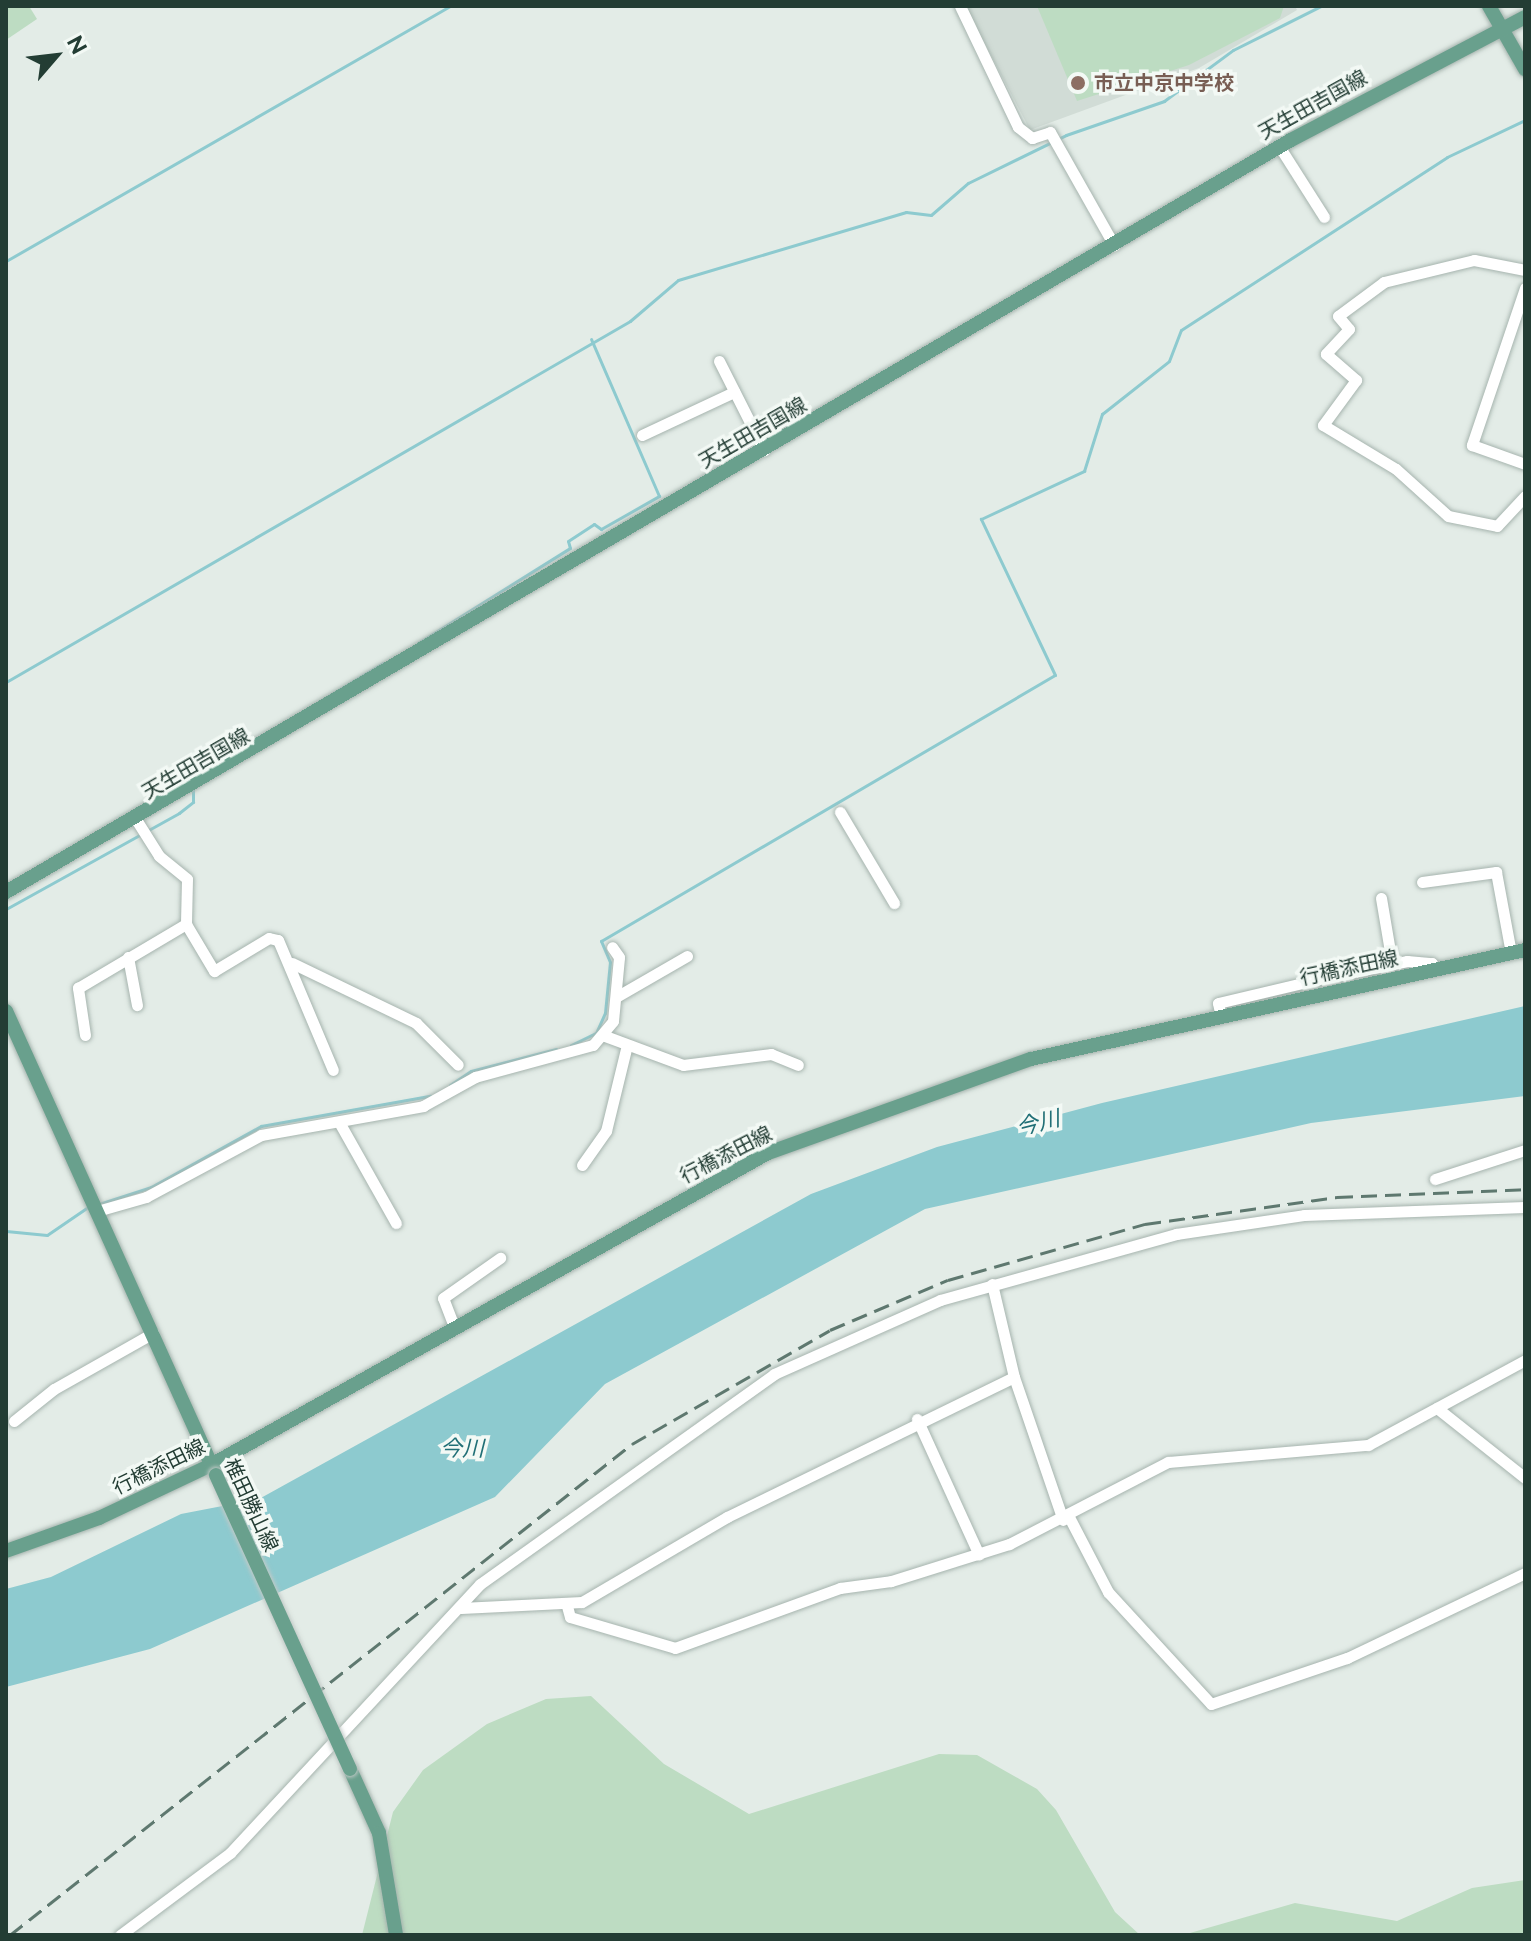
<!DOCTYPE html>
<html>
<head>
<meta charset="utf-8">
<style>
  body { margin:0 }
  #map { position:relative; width:1531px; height:1941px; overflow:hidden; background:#e3ece7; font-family:Raleway,"Noto Sans JP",sans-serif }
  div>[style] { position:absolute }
  .built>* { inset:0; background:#d1dcd6 }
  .green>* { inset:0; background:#bddcc2 }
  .water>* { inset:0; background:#8dcacf }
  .stream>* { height:3px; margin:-1.5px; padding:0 1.5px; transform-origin:1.5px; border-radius:1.5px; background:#8dcacf }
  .roads { filter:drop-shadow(0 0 2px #a6b4ae) drop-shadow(0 0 2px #a6b4ae) }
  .minor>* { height:11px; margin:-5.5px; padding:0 5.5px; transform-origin:5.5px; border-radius:5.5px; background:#fff }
  .major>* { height:14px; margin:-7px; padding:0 7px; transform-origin:7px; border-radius:7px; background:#69a08d }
  .rail>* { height:3px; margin-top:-1.5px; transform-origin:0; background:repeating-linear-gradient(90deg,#5e786f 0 16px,transparent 0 24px) }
  .bridges { filter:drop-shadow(0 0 2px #c1c9c6) drop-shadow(0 0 2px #c1c9c6) }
  .major-bridge>* { height:14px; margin:-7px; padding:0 7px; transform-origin:7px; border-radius:7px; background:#69a08d }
  .dots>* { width:22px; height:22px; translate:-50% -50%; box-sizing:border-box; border:4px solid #f3f9f5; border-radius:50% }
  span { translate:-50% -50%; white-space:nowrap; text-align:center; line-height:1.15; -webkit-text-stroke:7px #f3f9f5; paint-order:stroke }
  .education-label { font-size:20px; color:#785e54; font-weight:700 }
  .left { translate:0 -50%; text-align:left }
  .street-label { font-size:20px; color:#233d34 }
  .water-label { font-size:22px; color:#206f76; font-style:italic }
  .frame { position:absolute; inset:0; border:8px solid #233d34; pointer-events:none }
  .north { position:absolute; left:16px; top:16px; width:80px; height:80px; -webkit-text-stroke:6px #f3f9f5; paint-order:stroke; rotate:62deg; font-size:22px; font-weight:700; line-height:32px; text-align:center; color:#233d34 }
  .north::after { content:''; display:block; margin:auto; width:28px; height:36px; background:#233d34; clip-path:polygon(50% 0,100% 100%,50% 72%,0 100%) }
</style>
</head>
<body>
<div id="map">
  <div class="built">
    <div style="clip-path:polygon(965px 6px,1295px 6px,1297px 10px,1199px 68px,1030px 130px)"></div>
  </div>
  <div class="green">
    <div style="clip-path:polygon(6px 6px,29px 6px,37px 19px,6px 40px)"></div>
    <div style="clip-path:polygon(1037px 6px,1284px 6px,1280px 18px,1189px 65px,1077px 101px)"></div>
    <div style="clip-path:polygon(591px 1696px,664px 1764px,749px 1814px,939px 1754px,977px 1755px,1037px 1789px,1056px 1810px,1115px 1912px,1140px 1935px,362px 1935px,393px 1812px,423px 1770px,487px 1724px,546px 1699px)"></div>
    <div style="clip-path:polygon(1525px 1880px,1525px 1935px,1183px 1935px,1295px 1903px,1397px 1921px,1472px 1888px)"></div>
  </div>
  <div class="water">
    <div style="clip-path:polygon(1525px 1006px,1525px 1096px,1311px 1123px,925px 1209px,605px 1384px,495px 1497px,150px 1649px,6px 1687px,6px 1589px,51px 1577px,181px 1514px,259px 1499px,811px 1194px,937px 1147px,1102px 1103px)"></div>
  </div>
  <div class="stream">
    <div style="left:6px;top:261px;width:512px;rotate:-29.87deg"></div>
    <div style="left:418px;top:643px;width:179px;rotate:-32deg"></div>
    <div style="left:570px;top:548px;width:7px;rotate:-106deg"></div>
    <div style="left:568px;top:541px;width:31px;rotate:-33deg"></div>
    <div style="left:594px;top:524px;width:9px;rotate:36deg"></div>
    <div style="left:601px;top:529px;width:67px;rotate:-29.6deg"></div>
    <div style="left:659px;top:496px;width:171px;rotate:-113.4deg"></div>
    <div style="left:6px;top:682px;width:721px;rotate:-30.05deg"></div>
    <div style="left:630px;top:321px;width:63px;rotate:-40.5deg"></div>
    <div style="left:678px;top:280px;width:238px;rotate:-16.6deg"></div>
    <div style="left:906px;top:212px;width:25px;rotate:7deg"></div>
    <div style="left:931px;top:215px;width:49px;rotate:-40.9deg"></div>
    <div style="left:968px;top:183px;width:109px;rotate:-26.1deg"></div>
    <div style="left:1066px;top:135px;width:104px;rotate:-19.1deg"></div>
    <div style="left:1164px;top:101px;width:86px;rotate:-36.5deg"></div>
    <div style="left:1233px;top:50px;width:98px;rotate:-26.6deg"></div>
    <div style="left:193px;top:778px;width:222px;rotate:-31.2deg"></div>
    <div style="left:6px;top:909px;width:198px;rotate:-29deg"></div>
    <div style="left:179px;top:813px;width:18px;rotate:-38deg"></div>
    <div style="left:193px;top:802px;width:13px;rotate:-90deg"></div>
    <div style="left:571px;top:1045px;width:28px;rotate:-26deg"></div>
    <div style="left:596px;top:1033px;width:22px;rotate:-66deg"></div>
    <div style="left:605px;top:1013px;width:51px;rotate:-84.4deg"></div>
    <div style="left:610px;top:962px;width:23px;rotate:-113deg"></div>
    <div style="left:601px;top:941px;width:526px;rotate:-30.37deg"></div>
    <div style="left:1055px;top:675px;width:173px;rotate:-115.4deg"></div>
    <div style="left:981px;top:519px;width:114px;rotate:-25deg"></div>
    <div style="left:1084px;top:471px;width:60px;rotate:-72.5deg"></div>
    <div style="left:1102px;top:414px;width:85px;rotate:-38.3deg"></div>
    <div style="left:1169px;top:361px;width:33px;rotate:-69deg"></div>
    <div style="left:1181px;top:330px;width:317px;rotate:-33deg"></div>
    <div style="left:1447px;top:157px;width:86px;rotate:-25.4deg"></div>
    <div style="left:450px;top:1085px;width:25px;rotate:-34deg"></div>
    <div style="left:471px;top:1071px;width:88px;rotate:-14.5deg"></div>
    <div style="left:99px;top:1204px;width:55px;rotate:-18.1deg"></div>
    <div style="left:151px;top:1187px;width:126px;rotate:-29deg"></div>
    <div style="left:261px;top:1126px;width:172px;rotate:-10.1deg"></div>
    <div style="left:6px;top:1231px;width:41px;rotate:5.6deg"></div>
    <div style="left:47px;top:1235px;width:50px;rotate:-34.3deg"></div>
  </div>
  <div class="roads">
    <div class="minor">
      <div style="left:960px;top:6px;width:134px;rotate:64.4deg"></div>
      <div style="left:1018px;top:127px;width:18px;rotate:38deg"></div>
      <div style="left:1032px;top:138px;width:19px;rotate:-18deg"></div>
      <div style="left:1050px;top:132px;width:130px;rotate:60.5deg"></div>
      <div style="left:1279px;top:146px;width:84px;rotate:57.6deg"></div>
      <div style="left:1525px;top:270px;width:52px;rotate:-168.9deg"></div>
      <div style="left:1474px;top:260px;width:93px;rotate:166.3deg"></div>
      <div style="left:1384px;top:282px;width:57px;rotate:143.5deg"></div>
      <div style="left:1338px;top:316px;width:17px;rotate:50deg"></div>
      <div style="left:1349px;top:329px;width:34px;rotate:133deg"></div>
      <div style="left:1326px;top:354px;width:40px;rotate:41deg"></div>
      <div style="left:1356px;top:380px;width:56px;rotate:126.3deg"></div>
      <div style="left:1323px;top:425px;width:85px;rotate:31.1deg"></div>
      <div style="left:1396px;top:469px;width:70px;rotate:42.1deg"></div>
      <div style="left:1448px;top:516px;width:50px;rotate:11.5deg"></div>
      <div style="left:1497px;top:526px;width:41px;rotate:-47deg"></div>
      <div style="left:1525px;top:288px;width:166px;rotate:108.7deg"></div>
      <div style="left:1472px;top:445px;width:56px;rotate:19.7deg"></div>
      <div style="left:719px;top:361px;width:100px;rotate:63.2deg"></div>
      <div style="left:642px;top:435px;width:102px;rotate:-25.1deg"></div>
      <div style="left:840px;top:812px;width:106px;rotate:59.3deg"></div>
      <div style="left:137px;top:821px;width:41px;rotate:57.8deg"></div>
      <div style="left:159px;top:856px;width:36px;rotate:39deg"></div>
      <div style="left:187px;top:879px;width:45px;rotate:91.3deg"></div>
      <div style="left:186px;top:924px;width:55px;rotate:59.2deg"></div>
      <div style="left:214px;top:971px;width:64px;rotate:-31deg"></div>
      <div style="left:269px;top:938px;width:9px;rotate:13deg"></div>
      <div style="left:278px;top:940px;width:141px;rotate:67.1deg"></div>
      <div style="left:1422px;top:882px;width:75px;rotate:-7.7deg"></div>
      <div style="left:1496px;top:872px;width:82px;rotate:79.5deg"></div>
      <div style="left:1381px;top:898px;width:66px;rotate:80.4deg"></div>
      <div style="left:128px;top:957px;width:49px;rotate:79.4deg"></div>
      <div style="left:292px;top:963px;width:138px;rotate:25.8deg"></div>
      <div style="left:416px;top:1023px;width:59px;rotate:45deg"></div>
      <div style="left:616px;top:997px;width:82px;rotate:-30deg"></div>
      <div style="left:1221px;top:1017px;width:14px;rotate:-102deg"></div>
      <div style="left:1218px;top:1003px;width:113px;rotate:-13.3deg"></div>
      <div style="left:1328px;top:977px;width:81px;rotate:-11.4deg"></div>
      <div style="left:1407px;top:961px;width:25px;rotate:5deg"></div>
      <div style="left:1432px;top:963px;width:7px;rotate:74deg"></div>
      <div style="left:85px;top:1035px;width:48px;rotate:-98.5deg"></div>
      <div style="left:78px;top:988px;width:126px;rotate:-30.7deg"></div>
      <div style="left:605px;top:1036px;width:83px;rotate:20.4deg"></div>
      <div style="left:683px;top:1065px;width:89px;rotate:-7.1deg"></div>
      <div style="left:771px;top:1054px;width:29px;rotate:22deg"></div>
      <div style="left:339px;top:1122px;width:116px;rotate:60.6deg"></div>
      <div style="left:582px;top:1165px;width:42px;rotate:-54.8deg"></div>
      <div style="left:606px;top:1131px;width:84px;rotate:-76.3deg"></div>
      <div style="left:1435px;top:1179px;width:95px;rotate:-17.9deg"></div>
      <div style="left:97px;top:1211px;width:51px;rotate:-15.9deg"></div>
      <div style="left:146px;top:1197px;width:131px;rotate:-28.3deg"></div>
      <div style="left:261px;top:1135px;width:165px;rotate:-10.1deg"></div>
      <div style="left:423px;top:1106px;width:60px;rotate:-29.1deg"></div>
      <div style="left:475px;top:1077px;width:122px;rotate:-15.2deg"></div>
      <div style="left:593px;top:1045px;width:31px;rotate:-50deg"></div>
      <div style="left:613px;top:1021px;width:64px;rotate:-84.6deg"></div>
      <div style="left:619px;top:957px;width:12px;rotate:-125deg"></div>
      <div style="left:992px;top:1284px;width:96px;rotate:76.7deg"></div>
      <div style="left:1014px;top:1377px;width:151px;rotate:71.1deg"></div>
      <div style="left:455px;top:1329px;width:33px;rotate:-111deg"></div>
      <div style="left:443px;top:1298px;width:70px;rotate:-35.1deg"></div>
      <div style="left:1437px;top:1408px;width:112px;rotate:38.5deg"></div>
      <div style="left:917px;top:1419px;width:149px;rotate:65.5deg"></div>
      <div style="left:14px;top:1421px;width:51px;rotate:-38.7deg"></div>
      <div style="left:54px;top:1389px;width:114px;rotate:-29.5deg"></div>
      <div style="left:1069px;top:1517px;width:85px;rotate:62.5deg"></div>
      <div style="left:1108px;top:1592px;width:152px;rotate:47.4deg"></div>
      <div style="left:1211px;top:1704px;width:144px;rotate:-18.7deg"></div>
      <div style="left:1347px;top:1658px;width:197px;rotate:-25.5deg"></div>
      <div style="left:567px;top:1606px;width:11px;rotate:75deg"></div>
      <div style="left:570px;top:1617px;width:109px;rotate:16.4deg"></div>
      <div style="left:675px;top:1648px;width:176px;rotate:-20deg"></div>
      <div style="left:840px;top:1588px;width:51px;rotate:-7.8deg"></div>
      <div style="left:891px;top:1581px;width:124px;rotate:-17.4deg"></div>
      <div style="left:1009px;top:1544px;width:179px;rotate:-27.3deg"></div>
      <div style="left:1168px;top:1462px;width:201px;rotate:-4.9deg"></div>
      <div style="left:1368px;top:1445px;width:179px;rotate:-28.4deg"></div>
      <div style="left:461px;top:1608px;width:121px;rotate:-2.8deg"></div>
      <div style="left:582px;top:1602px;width:168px;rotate:-30.4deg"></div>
      <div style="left:727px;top:1517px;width:319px;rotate:-26deg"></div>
      <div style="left:120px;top:1935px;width:137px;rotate:-36.7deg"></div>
      <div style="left:230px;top:1853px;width:367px;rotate:-47.1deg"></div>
      <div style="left:480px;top:1584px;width:361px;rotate:-35.5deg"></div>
      <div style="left:774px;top:1374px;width:182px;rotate:-24deg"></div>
      <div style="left:940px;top:1300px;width:245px;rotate:-15.6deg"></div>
      <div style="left:1176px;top:1234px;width:129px;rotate:-8.4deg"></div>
      <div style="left:1304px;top:1215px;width:221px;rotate:-2.1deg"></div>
    </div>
    <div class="major">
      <div style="left:1489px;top:6px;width:73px;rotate:60.3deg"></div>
      <div style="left:6px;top:892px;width:1489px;rotate:-30.34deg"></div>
      <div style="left:1291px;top:140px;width:264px;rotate:-27.7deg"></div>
      <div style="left:6px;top:1011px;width:507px;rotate:65.66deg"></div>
      <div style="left:6px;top:1551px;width:99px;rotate:-19.5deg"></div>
      <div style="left:99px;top:1518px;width:124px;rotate:-25.3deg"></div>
      <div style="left:211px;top:1465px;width:638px;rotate:-29.26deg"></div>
      <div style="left:768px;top:1153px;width:279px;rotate:-19.7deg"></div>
      <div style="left:1031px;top:1059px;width:506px;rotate:-12.44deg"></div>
      <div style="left:350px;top:1769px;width:70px;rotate:65.6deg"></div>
      <div style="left:379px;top:1833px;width:103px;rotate:80.5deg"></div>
    </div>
  </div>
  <div class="rail">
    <div style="left:10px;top:1935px;width:792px;rotate:-38.29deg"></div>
    <div style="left:632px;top:1444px;width:228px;rotate:-29.9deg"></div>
    <div style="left:830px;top:1330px;width:128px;rotate:-23deg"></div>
    <div style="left:948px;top:1280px;width:205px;rotate:-15.9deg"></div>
    <div style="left:1145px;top:1224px;width:194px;rotate:-8deg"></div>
    <div style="left:1337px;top:1197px;width:188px;rotate:-2.4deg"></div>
  </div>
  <div class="bridges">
    <div class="major-bridge">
      <div style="left:216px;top:1475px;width:323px;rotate:65.5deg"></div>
    </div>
  </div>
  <div class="dots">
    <div style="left:1078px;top:83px;background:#8d6e63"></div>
  </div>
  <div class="education-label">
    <span class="left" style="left:1094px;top:83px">市立中京中学校</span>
  </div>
  <div class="street-label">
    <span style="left:1313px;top:105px;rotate:-29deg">天生田吉国線</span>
    <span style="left:753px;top:433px;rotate:-30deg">天生田吉国線</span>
    <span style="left:196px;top:764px;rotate:-30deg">天生田吉国線</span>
    <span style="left:1349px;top:968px;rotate:-12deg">行橋添田線</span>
    <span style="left:726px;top:1155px;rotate:-27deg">行橋添田線</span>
    <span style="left:159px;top:1467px;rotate:-26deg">行橋添田線</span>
    <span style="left:251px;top:1505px;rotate:65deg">椎田勝山線</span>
  </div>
  <div class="water-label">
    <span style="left:1038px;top:1123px;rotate:-14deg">今川</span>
    <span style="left:462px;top:1449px">今川</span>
  </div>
  <div class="frame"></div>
  <div class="north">N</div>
</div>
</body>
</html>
